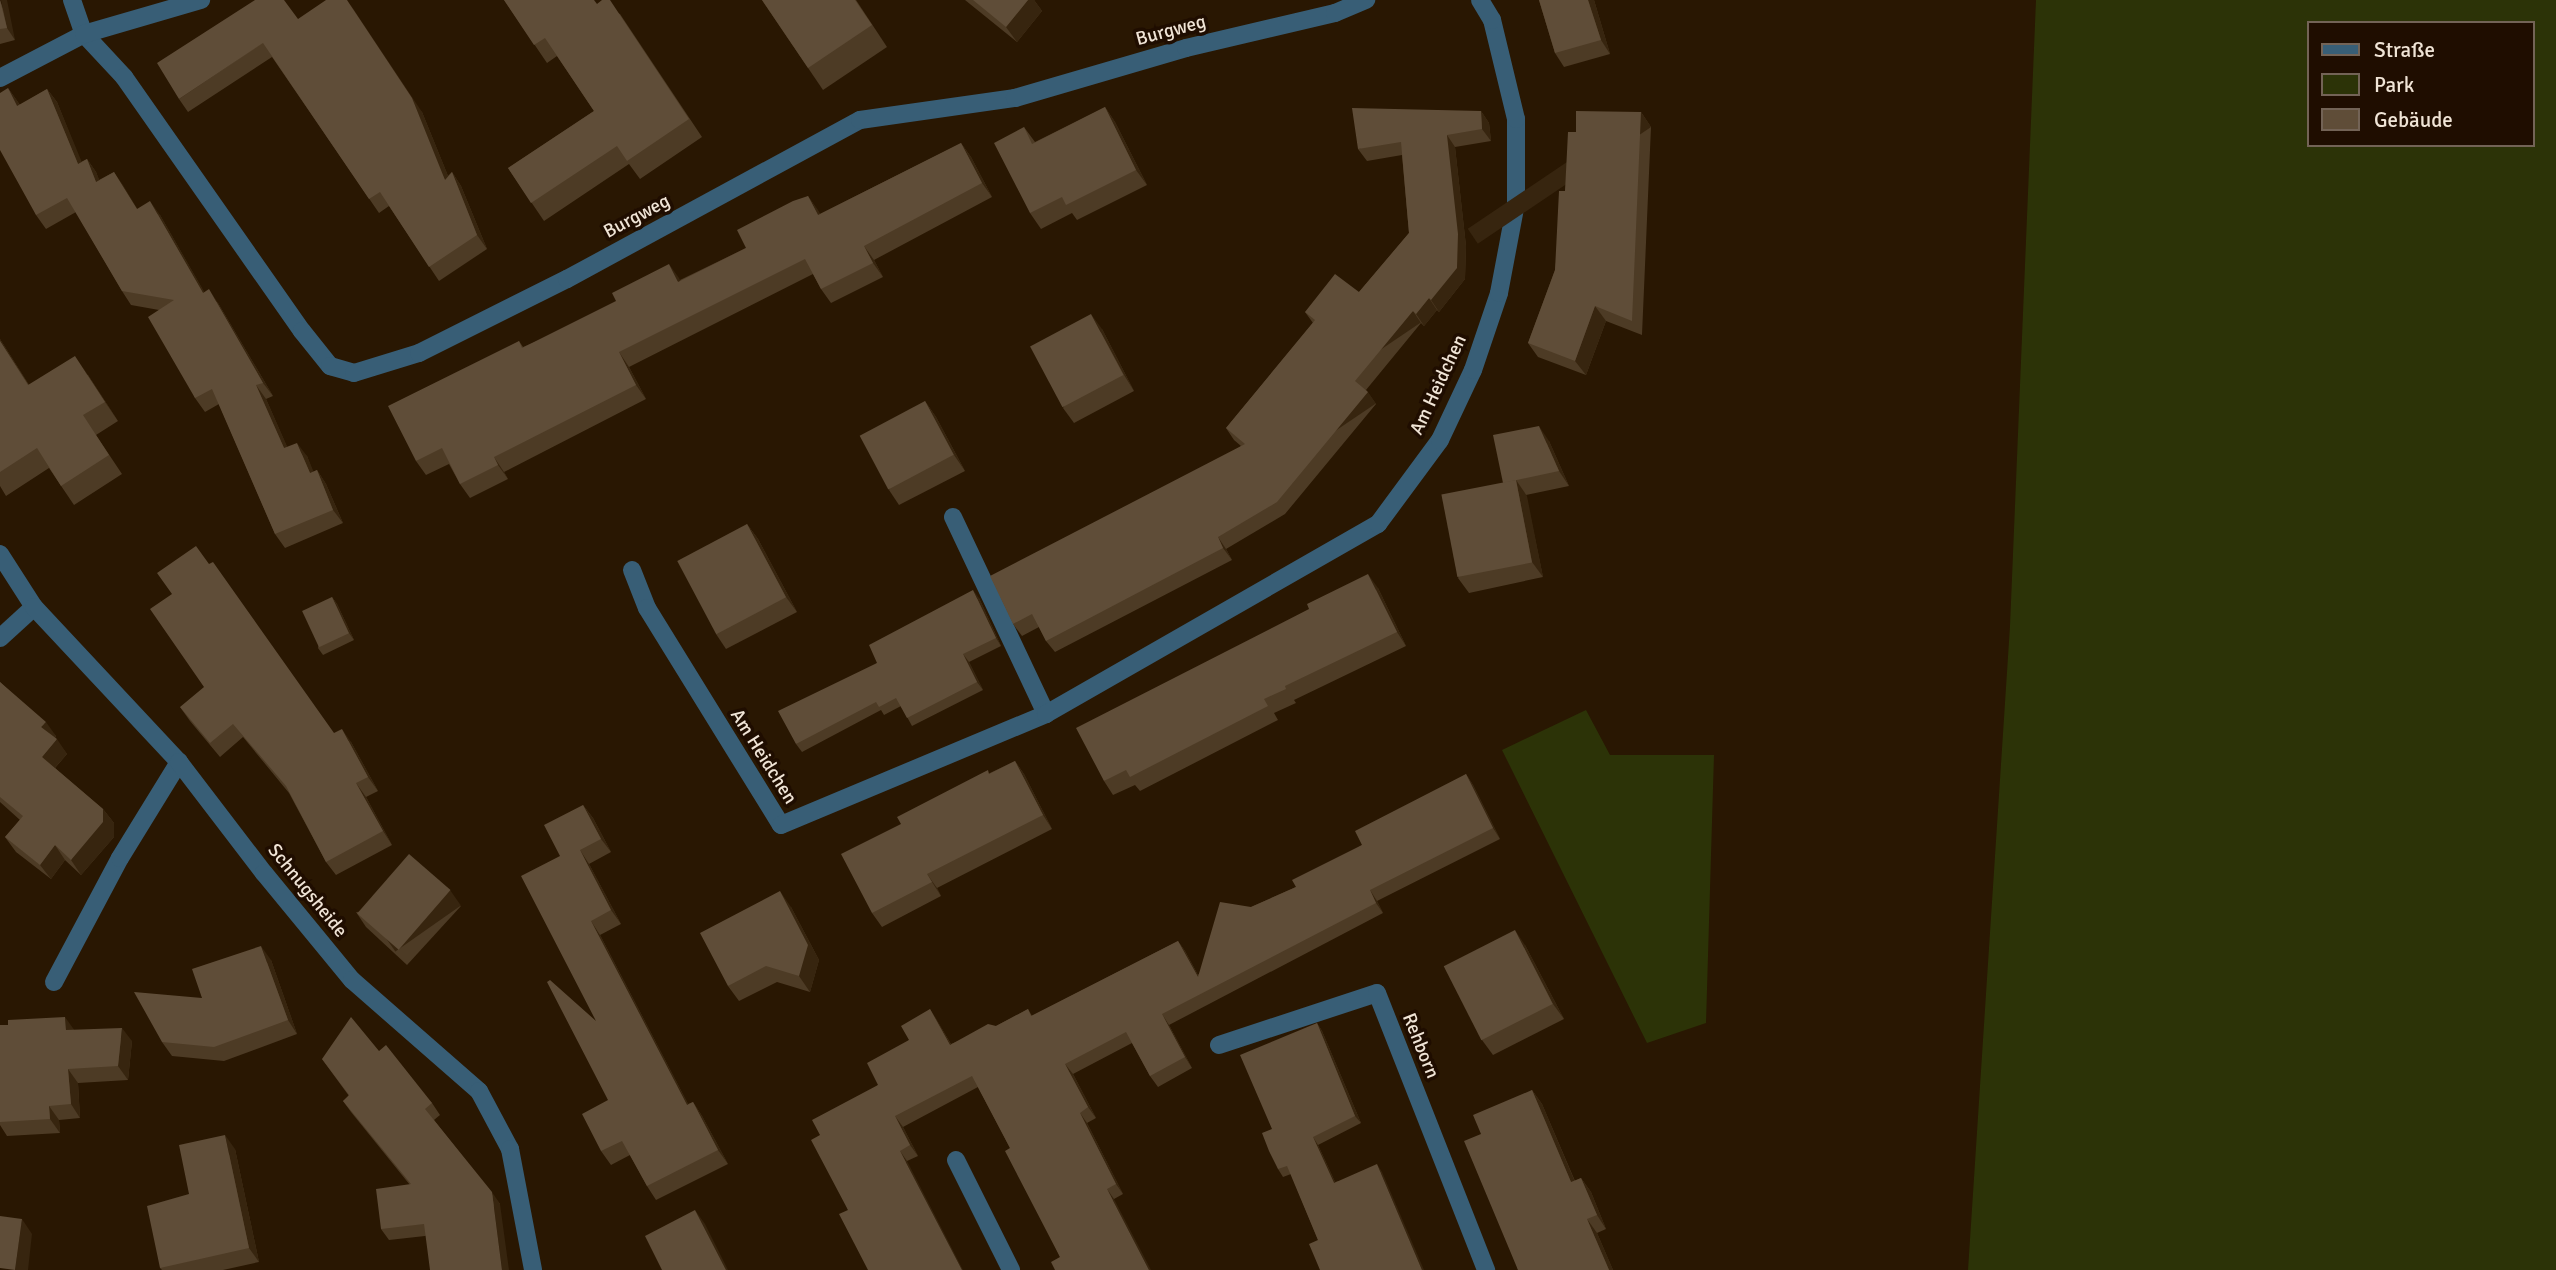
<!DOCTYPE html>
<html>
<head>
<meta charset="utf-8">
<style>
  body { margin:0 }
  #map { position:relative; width:2556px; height:1270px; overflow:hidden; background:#291702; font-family:Signika,sans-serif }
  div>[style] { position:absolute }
  .green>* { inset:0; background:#2c3307 }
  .service>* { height:18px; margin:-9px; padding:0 9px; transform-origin:9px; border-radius:9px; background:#385e76 }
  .minor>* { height:18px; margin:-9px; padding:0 9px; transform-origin:9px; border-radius:9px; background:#385e76 }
  .wall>* { inset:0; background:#4d3b25 }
  .shaded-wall>* { inset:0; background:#37250f; transform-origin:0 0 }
  .building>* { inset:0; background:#5f4d38; transform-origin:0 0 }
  span { translate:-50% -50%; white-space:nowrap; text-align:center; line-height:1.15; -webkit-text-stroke:7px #1f0d00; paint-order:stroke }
  .street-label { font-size:19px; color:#f0e4d6 }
  .legend { position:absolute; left:2307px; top:21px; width:228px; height:126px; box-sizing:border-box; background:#1f0d00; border:2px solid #736356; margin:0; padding:9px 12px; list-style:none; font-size:21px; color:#f0e4d6 }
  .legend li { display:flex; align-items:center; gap:14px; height:35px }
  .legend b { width:35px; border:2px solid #736356 }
</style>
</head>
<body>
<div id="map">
  <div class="green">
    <div style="clip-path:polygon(evenodd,2036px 0,2556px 0,2556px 1270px,1968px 1270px,2010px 626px,2036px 0,2309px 23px,2533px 23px,2533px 145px,2309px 145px,2309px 23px)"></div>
    <div style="clip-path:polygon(1586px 710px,1610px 755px,1714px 755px,1706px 1023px,1647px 1043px,1502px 750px)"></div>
  </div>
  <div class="service">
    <div style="left:0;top:638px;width:46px;rotate:-42.4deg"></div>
    <div style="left:54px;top:982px;width:140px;rotate:-62deg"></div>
    <div style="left:120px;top:858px;width:113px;rotate:-58.4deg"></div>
  </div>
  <div class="minor">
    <div style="left:72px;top:0;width:36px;rotate:71deg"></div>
    <div style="left:84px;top:34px;width:59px;rotate:47.1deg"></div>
    <div style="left:124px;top:77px;width:310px;rotate:55deg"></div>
    <div style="left:302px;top:331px;width:45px;rotate:51.3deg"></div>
    <div style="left:330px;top:366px;width:25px;rotate:16deg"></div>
    <div style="left:354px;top:373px;width:68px;rotate:-17.1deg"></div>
    <div style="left:419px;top:353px;width:165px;rotate:-26.6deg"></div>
    <div style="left:567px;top:279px;width:333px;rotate:-28.5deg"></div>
    <div style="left:860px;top:120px;width:157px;rotate:-8.1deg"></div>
    <div style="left:1015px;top:98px;width:178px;rotate:-16.3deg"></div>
    <div style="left:1186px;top:48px;width:153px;rotate:-13.2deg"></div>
    <div style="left:1335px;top:13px;width:34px;rotate:-23deg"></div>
    <div style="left:0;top:78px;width:95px;rotate:-27.6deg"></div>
    <div style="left:84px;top:34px;width:122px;rotate:-16.2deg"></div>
    <div style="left:953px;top:517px;width:218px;rotate:64.7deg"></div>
    <div style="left:0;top:554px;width:63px;rotate:57.3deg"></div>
    <div style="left:34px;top:607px;width:212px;rotate:46.9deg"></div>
    <div style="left:179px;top:762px;width:140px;rotate:52.6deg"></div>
    <div style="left:264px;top:873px;width:139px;rotate:50.6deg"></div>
    <div style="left:352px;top:980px;width:169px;rotate:41.2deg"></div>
    <div style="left:479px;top:1091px;width:66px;rotate:61.9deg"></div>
    <div style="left:510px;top:1149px;width:123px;rotate:79.2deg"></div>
    <div style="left:632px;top:570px;width:41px;rotate:68.5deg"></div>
    <div style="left:647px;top:608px;width:255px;rotate:58.3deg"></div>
    <div style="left:781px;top:825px;width:287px;rotate:-22.7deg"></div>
    <div style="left:1046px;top:714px;width:383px;rotate:-29.8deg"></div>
    <div style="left:1378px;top:524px;width:104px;rotate:-53.6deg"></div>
    <div style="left:1440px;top:440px;width:77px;rotate:-64.8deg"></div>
    <div style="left:1473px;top:370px;width:81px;rotate:-71.3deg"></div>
    <div style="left:1499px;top:293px;width:92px;rotate:-79.3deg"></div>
    <div style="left:1516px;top:203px;width:84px;rotate:-90deg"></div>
    <div style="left:1516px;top:119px;width:102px;rotate:-103.6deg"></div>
    <div style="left:1492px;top:20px;width:23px;rotate:-121deg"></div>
    <div style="left:1219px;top:1045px;width:166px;rotate:-18.2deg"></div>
    <div style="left:1377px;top:993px;width:298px;rotate:68.5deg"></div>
    <div style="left:956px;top:1160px;width:123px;rotate:63.4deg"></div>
  </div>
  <div class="wall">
    <div style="clip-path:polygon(0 0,15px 40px,0 44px)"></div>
    <div style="clip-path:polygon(504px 0,597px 4px,620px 14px,702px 137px,640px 179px,629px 164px,544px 221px,508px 168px,594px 111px,557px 56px,547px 63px)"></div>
    <div style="clip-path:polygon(762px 0,856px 0,887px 47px,823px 90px)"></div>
    <div style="clip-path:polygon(965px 0,1034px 0,1042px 11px,1017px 42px)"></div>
    <div style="clip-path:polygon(1539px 0,1594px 0,1610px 54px,1564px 67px,1555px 53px)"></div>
    <div style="clip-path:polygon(298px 19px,422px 112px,448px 176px,452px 172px,461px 186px,487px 249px,439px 281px,389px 206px,379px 213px,272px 57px,188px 112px,179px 99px)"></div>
    <div style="clip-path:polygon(8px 88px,20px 105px,47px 89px,57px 102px,81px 162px,87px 159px,96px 172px,99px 180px,114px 172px,137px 209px,160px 215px,204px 292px,218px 303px,273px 396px,266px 399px,287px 447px,307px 456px,313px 472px,317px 470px,326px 484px,343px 523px,285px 548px,275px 534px,219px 404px,205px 412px,195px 398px,159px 310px,131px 305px,122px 291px,76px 212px,46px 229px,36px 215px)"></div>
    <div style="clip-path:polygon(1105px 107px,1115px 122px,1147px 185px,1077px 220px,1072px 213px,1041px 229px,1030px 213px,1024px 127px,1035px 142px)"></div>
    <div style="clip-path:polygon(1481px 111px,1489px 123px,1491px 141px,1455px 147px,1466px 246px,1465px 279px,1439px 312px,1437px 310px,1424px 326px,1421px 323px,1366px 390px,1376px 404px,1285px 514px,1226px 549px,1232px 560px,1055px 652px,1046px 641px,1039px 627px,1022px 636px,1013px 624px,1241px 446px,1234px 440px,1226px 428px,1313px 323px,1305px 312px,1359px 292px,1409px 233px,1402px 155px,1367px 161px,1358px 149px)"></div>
    <div style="clip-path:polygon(1641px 112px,1651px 127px,1642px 335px,1606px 321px,1586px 375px,1538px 357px,1528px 343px,1555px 270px,1565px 191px,1576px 132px)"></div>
    <div style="clip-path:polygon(961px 143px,971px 157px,992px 197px,874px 260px,883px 277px,831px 303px,821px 289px,813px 274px,629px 367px,646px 399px,504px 472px,508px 479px,470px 498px,460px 484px,449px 464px,426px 475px,416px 461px,519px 341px,523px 347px,680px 280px,746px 248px,808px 196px,820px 214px)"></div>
    <div style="clip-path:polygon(1102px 329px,1134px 391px,1074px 423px,1063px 408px)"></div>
    <div style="clip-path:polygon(0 339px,29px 385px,88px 375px,118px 421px,96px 435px,122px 474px,74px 505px,49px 468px,6px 496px,0 486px)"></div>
    <div style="clip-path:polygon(925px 401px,936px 417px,965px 471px,899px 505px,889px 490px)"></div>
    <div style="clip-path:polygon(1549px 441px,1569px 486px,1526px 495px,1543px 577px,1469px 593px,1458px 578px,1503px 483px)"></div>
    <div style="clip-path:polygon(747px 524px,758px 539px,797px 612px,726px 649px,716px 634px)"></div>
    <div style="clip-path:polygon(1378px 588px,1406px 646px,1294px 700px,1296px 703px,1274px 713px,1278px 720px,1140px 791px,1135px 785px,1113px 795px,1104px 781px)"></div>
    <div style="clip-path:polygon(332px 597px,337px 604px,354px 640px,323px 655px,318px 648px)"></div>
    <div style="clip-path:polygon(979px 598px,1001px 646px,969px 662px,983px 690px,912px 726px,901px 706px,884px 715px,881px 710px,802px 752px,796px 744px,877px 663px)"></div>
    <div style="clip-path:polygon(0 682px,56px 736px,55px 738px,67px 754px,55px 768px,103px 809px,114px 823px,114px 837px,81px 875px,65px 860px,51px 879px,16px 852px,5px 837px,20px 820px,0 802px)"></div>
    <div style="clip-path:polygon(180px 707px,334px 733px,351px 742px,378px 791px,366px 797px,392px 845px,336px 875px,326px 862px,289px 793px,243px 737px,220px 757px,190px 721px)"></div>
    <div style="clip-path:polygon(1015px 761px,1024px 774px,1052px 829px,937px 888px,941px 896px,882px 927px,872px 913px,901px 824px,990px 773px)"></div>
    <div style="clip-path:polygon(1466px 774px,1473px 785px,1500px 839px,1377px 901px,1383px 913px,1169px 1025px,1192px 1068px,1158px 1087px,1150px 1076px,1132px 1043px,1073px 1074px,1096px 1118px,1087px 1123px,1123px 1194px,1114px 1199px,1060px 1257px,1010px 1148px,978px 1087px,903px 1127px,918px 1156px,907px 1161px,848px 1210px,820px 1135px,878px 1085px,930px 1009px,951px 1044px,996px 1026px,1028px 1009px,1032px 1016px,1178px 941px,1185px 951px,1198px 975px,1251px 907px,1296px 887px,1362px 845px)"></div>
    <div style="clip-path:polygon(583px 805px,593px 818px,611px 852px,589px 864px,621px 924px,600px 935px,688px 1104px,693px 1102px,702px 1116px,728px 1164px,656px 1200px,647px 1186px,630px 1155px,611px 1165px,601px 1151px,608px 1100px,596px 1021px,560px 856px)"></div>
    <div style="clip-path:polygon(461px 906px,407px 965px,366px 927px,356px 912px)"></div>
    <div style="clip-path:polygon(791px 907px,819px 960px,810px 992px,777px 982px,739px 1001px,728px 986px)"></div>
    <div style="clip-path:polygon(1525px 945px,1564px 1019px,1493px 1055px,1482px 1040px)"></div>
    <div style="clip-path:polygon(271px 960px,297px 1034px,224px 1061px,172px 1056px,162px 1042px,202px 998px)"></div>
    <div style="clip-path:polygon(1317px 1023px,1322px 1031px,1361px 1123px,1318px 1145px,1335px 1182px,1382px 1172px,1318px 1240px,1291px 1174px,1283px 1177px,1278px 1169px,1272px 1129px)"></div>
    <div style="clip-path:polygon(0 1025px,74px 1030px,132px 1041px,128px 1080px,78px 1083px,80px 1118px,59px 1120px,60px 1133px,7px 1136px,0 1125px)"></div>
    <div style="clip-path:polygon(379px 1051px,432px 1103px,440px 1115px,434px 1120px,500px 1204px,425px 1236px,389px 1240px,381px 1229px,410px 1185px,351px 1112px,343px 1101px,349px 1096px,322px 1059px)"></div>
    <div style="clip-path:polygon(1532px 1090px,1542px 1104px,1575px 1181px,1581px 1178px,1591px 1192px,1606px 1229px,1597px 1233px,1613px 1270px,1518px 1270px,1481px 1134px)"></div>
    <div style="clip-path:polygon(235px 1149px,259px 1262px,223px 1270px,162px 1270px,160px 1268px,189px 1194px)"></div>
  </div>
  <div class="shaded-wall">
    <div style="clip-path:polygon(1px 0,7px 0,15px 40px,7px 28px)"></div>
    <div style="clip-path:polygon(1028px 0,1034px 0,1042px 11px,1017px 42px,1006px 27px)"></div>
    <div style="clip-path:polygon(1588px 0,1594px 0,1610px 54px,1601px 40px)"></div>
    <div style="clip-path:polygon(350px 4px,422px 112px,455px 193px,445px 180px)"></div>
    <div style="clip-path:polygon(8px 88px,18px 102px,27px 120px,17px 106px)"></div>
    <div style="clip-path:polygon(47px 89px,57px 102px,88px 177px,78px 164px)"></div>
    <div style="clip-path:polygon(1105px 107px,1115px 122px,1147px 185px,1136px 170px)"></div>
    <div style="clip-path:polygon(1481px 111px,1489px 123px,1491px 141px,1482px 129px)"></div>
    <div style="left:1641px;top:112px;width:18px;height:209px;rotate:56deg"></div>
    <div style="clip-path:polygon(1447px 135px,1455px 147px,1466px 246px,1465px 279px,1439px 312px,1431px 300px)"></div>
    <div style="clip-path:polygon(961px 143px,971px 157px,992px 197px,982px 183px)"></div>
    <div style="clip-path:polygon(87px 159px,96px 172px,106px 196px,96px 182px)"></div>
    <div style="clip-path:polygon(114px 172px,123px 185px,146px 223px,137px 209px)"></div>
    <div style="clip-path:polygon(452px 172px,461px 186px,487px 249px,477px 235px)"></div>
    <div style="clip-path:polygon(808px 196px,818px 210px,828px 229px,818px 215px)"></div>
    <div style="clip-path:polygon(150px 201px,160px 215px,213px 307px,203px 293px)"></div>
    <div style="clip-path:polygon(864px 246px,874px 260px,883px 277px,873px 263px)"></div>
    <div style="clip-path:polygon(669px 264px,679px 278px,688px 296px,678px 282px)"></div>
    <div style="clip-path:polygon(209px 289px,218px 303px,273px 396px,263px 383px)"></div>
    <div style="clip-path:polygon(1429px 298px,1437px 310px,1424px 326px,1416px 314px)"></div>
    <div style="clip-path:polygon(1595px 306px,1606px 321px,1586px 375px,1575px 361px)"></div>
    <div style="left:1413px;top:311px;width:14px;height:91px;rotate:56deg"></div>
    <div style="clip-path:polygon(1091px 314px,1102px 329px,1134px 391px,1124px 375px)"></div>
    <div style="clip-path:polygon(0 339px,42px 405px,0 341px)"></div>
    <div style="clip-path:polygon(619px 352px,629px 367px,646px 399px,636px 385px)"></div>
    <div style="clip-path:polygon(75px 356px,88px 375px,118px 421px,105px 402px)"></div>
    <div style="clip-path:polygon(256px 385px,266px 399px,294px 462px,284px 448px)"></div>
    <div style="left:1368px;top:392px;width:14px;height:143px;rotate:56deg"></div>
    <div style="clip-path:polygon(925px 401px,936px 417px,965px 471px,954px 455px)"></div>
    <div style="clip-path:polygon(1539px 426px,1549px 441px,1569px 486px,1559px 471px)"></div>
    <div style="clip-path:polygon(297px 443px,307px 456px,320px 487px,310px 473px)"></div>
    <div style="clip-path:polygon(494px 457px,504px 472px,508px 479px,498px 465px)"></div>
    <div style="clip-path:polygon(317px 470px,326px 484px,343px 523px,333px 510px)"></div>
    <div style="clip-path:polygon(1516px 480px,1527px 496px,1543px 577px,1532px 562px)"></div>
    <div style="clip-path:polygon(747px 524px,758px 539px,797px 612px,786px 597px)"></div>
    <div style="clip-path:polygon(1218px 537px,1226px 549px,1232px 560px,1223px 548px)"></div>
    <div style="clip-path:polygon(1368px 574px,1378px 588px,1406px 646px,1397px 632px)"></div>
    <div style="clip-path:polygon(973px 590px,979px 598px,1001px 646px,996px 638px)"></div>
    <div style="clip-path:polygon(332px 597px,337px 604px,354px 640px,349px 633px)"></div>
    <div style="clip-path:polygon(963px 654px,969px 662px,983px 690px,977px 682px)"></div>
    <div style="clip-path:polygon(46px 722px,56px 736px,52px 742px,41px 727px)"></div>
    <div style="clip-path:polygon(342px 729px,351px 742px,378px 791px,368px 777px)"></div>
    <div style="clip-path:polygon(57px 739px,67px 754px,52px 771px,42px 757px)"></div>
    <div style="clip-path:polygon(1015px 761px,1024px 774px,1052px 829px,1043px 815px)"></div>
    <div style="clip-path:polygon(1466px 774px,1473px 785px,1500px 839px,1493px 828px)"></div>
    <div style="clip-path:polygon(356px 783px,366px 797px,392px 845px,383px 831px)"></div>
    <div style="clip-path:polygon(583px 805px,593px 818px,611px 852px,601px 839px)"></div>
    <div style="clip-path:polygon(103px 809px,114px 823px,114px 837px,81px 875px,71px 860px)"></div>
    <div style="clip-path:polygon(55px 845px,65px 860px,51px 879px,40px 865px)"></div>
    <div style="clip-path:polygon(580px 850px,589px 864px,621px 924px,611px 910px)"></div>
    <div style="clip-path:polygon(927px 874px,937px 888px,941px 896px,932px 882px)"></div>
    <div style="left:450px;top:890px;width:19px;height:80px;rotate:55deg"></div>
    <div style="clip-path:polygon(1370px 890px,1377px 901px,1383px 913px,1376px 903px)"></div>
    <div style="clip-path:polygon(780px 891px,791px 907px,819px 960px,810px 992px,799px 976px)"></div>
    <div style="clip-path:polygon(591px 921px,600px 935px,696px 1119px,687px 1105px)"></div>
    <div style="clip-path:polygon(1515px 930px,1525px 945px,1564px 1019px,1553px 1004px)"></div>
    <div style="clip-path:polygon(1178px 941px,1185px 951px,1205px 988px,1198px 977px)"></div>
    <div style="clip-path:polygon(261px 946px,271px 960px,297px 1034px,288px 1020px)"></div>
    <div style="clip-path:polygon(930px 1009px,937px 1020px,957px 1055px,950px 1045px)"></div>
    <div style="clip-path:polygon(1162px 1014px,1169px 1025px,1192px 1068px,1185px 1057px)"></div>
    <div style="clip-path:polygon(65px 1017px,75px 1031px,66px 1030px)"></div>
    <div style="clip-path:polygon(1317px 1023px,1322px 1031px,1361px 1123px,1355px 1116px)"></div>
    <div style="clip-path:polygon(122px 1028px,132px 1041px,128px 1080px,118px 1066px)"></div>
    <div style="clip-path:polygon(1065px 1064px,1073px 1074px,1096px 1118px,1088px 1107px)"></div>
    <div style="clip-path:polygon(68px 1069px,78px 1083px,80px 1118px,71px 1104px)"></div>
    <div style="clip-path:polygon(1532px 1090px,1542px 1104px,1581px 1196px,1571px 1182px)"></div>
    <div style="clip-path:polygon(693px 1102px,702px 1116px,728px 1164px,718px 1150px)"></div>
    <div style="clip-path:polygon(49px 1106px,59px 1120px,60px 1133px,50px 1119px)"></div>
    <div style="clip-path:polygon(1080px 1113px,1087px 1123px,1123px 1194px,1116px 1184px)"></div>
    <div style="clip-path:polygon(895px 1116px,903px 1127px,918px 1156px,910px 1145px)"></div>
    <div style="clip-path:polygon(225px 1135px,235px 1149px,259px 1262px,249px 1248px)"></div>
    <div style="clip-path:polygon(1313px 1137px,1318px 1145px,1339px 1190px,1334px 1183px)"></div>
    <div style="clip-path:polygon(900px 1151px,907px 1161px,963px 1270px,962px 1270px)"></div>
    <div style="clip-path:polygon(1377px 1164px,1382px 1172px,1424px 1270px,1422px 1270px)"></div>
    <div style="clip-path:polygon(1581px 1178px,1591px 1192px,1606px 1229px,1597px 1215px)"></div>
    <div style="clip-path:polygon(1107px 1189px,1114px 1199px,1151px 1270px,1149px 1270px)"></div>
    <div style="clip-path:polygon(492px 1192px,500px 1204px,509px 1270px,502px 1270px)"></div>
    <div style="clip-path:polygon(695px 1210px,705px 1224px,728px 1270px,726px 1270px)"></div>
    <div style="clip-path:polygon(22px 1219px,32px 1234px,28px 1270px,15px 1270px)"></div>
    <div style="clip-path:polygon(1587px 1219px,1597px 1233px,1613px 1270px,1609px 1270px)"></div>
  </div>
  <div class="building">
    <div style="clip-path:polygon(0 0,7px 28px,0 29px)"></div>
    <div style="clip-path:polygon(255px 0,284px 0,298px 19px,326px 0,347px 0,412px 98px,445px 180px,452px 172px,477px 235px,429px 267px,380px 192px,369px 199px,263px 43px,179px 99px,157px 63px)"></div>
    <div style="clip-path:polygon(504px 0,594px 0,597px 4px,602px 0,610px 0,689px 119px,627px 161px,617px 146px,531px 203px,508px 168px,594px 111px,545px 38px,534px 45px)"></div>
    <div style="clip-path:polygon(762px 0,855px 0,872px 25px,808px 68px)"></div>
    <div style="clip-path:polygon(973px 0,1028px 0,1006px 27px)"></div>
    <div style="clip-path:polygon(1539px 0,1588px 0,1601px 40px,1555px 53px)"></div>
    <div style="clip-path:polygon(8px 88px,17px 106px,47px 89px,78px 164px,87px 159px,96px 182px,114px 172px,137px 209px,150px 201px,203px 293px,209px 289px,263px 383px,256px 385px,284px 448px,297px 443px,310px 473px,317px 470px,333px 510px,275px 534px,212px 389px,195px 398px,148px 317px,174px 300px,122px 291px,67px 198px,36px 215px,0 150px,0 93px)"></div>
    <div style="clip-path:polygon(1105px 107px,1136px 170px,1066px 205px,1062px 197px,1030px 213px,994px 143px,1024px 127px,1032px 144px)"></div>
    <div style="clip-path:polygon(1352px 108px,1481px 111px,1482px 129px,1447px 135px,1458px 234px,1457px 268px,1431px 300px,1429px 298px,1416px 314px,1413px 311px,1355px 381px,1368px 392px,1277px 502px,1218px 537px,1223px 548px,1046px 641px,1032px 614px,1013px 624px,990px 576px,1245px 444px,1226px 428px,1315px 320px,1305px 312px,1335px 274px,1359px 292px,1409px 233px,1401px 142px,1358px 149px)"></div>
    <div style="clip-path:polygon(1576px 111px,1641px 112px,1632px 321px,1595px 306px,1575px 361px,1528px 343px,1555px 270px,1559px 191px,1565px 191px,1568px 132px,1576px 132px)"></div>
    <div style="clip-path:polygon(961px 143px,982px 183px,864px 246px,873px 263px,821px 289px,805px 259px,619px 352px,636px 385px,494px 457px,498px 465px,460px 484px,442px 448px,416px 461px,388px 406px,519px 341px,522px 348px,616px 301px,612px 293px,669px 264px,678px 282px,746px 248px,737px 230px,793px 201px,808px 196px,818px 215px)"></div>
    <div style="left:1091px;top:314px;width:69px;height:69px;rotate:62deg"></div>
    <div style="clip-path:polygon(0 341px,28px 385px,75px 356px,105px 402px,83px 415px,109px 455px,61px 486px,37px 448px,0 472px)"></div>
    <div style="left:925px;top:401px;width:61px;height:74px;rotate:62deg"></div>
    <div style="clip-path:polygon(1539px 426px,1559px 471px,1503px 483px,1493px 435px)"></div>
    <div style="left:1516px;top:480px;width:84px;height:76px;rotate:79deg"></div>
    <div style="left:747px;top:524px;width:83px;height:79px;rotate:62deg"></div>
    <div style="clip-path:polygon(196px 546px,209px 564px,213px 562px,334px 733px,342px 729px,368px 777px,356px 783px,383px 831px,326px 862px,286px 786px,233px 724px,210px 743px,180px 707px,204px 687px,150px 609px,172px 594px,157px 573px)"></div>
    <div style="clip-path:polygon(1368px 574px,1397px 632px,1285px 686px,1286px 689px,1264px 699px,1268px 706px,1130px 777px,1126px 770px,1104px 781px,1076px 728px,1309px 609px,1307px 604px)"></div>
    <div style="clip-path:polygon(973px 590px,996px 638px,963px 654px,977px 682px,907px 718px,896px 698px,879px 707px,876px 702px,796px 744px,778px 711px,877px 663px,869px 645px)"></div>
    <div style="left:332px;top:597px;width:40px;height:33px;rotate:65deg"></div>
    <div style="clip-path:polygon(0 682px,46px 722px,41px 727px,57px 739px,42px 757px,103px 809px,103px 822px,71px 860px,55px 845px,40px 865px,5px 837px,23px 816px,0 797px)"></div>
    <div style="clip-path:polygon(1015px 761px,1043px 815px,927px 874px,932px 882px,872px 913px,841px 854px,901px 824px,897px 817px,988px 770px,989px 774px)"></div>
    <div style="clip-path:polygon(1466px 774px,1493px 828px,1370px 890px,1376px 903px,1162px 1014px,1185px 1057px,1150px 1076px,1126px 1032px,1065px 1064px,1088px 1107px,1080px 1113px,1116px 1184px,1107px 1189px,1149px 1270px,1055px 1270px,1051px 1262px,1060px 1257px,1005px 1151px,1010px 1148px,972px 1076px,895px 1116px,910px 1145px,900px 1151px,962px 1270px,868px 1270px,839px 1214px,848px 1210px,811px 1140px,820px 1135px,812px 1120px,878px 1085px,867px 1063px,909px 1040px,901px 1026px,930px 1009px,950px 1045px,988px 1024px,996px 1026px,1028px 1009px,1031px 1016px,1178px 941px,1198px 977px,1220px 902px,1251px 907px,1296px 887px,1292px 880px,1362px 845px,1355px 831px)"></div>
    <div style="clip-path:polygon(583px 805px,601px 839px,580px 850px,611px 910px,591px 921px,687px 1105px,693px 1102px,718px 1150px,647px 1186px,622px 1141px,601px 1151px,582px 1114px,608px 1100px,547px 982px,550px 980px,596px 1021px,521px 876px,560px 856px,544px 825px)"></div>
    <div style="left:409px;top:854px;width:55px;height:79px;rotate:41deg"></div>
    <div style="clip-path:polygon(780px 891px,808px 945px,799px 976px,766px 966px,728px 986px,700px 933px)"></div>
    <div style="left:1515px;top:930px;width:83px;height:80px;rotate:63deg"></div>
    <div style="clip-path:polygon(261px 946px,288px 1020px,214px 1047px,162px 1042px,134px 992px,202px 998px,192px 969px)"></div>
    <div style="clip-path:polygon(65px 1017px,66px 1030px,122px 1028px,118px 1066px,68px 1069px,71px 1104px,49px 1106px,50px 1119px,0 1122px,0 1025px,8px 1025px,8px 1020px)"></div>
    <div style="clip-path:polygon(351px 1017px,379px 1051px,386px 1045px,432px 1103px,425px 1109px,492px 1192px,502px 1270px,430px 1270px,424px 1224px,381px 1229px,376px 1189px,411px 1184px,343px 1101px,349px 1095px,322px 1059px)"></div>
    <div style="clip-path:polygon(1317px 1023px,1355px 1116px,1313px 1137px,1334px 1183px,1377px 1164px,1422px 1270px,1320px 1270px,1309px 1244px,1318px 1240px,1287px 1166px,1278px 1169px,1269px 1151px,1262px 1133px,1272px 1129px,1240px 1055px)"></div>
    <div style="clip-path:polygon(1532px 1090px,1571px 1182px,1581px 1178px,1597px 1215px,1587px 1219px,1609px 1270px,1518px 1270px,1464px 1141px,1481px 1134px,1473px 1115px)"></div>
    <div style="clip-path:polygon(225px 1135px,249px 1248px,160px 1268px,147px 1206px,189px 1194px,179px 1145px)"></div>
    <div style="clip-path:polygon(695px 1210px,726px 1270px,662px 1270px,645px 1236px)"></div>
    <div style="clip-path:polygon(0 1216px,22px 1219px,15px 1270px,0 1268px)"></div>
  </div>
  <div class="street-label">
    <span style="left:1171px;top:31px;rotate:-15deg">Burgweg</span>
    <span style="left:637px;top:217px;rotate:-28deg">Burgweg</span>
    <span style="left:1439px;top:385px;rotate:-65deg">Am Heidchen</span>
    <span style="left:763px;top:757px;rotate:58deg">Am Heidchen</span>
    <span style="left:307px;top:891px;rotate:51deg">Schnugsheide</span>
    <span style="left:1420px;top:1046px;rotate:68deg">Rehborn</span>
  </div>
  <ul class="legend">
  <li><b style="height:9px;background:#385e76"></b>Straße</li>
  <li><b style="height:19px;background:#2c3307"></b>Park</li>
  <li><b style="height:19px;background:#5f4d38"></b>Gebäude</li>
  </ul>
</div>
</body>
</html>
